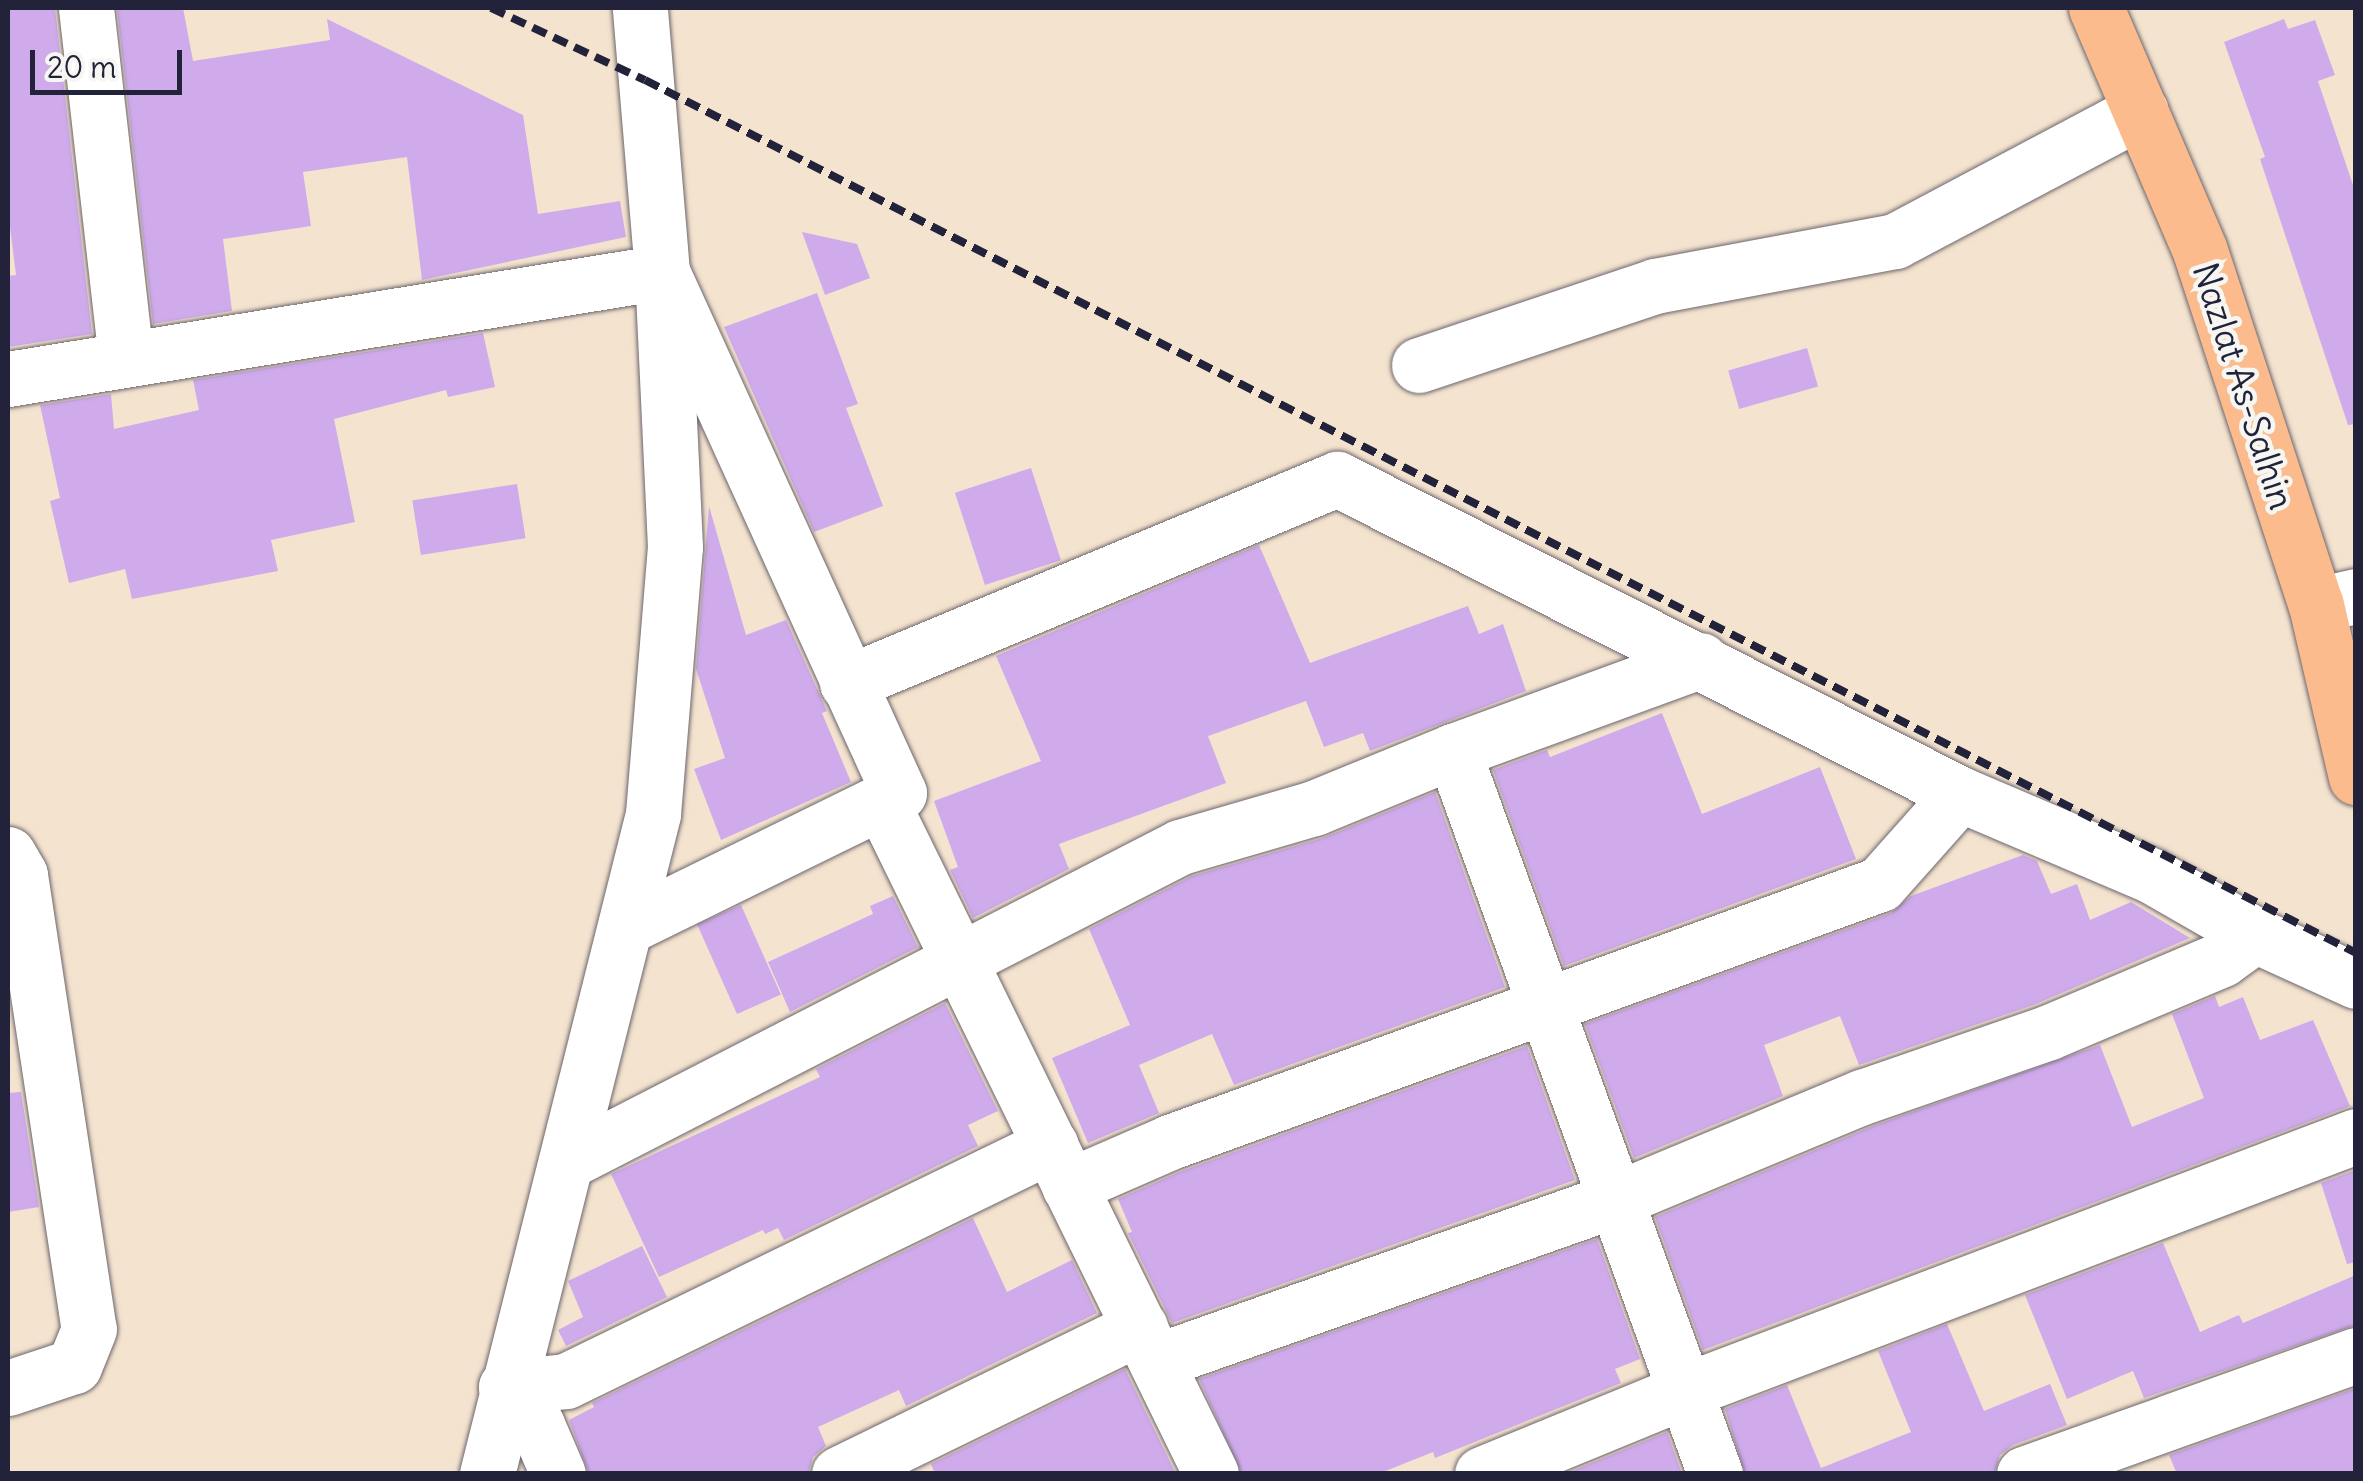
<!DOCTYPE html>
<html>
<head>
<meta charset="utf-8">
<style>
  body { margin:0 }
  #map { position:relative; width:2363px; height:1481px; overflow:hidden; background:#f4e3ce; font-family:Delius,sans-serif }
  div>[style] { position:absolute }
  .building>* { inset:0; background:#d0abec; transform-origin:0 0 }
  .roads { filter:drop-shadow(0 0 2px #6c666e) drop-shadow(0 0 2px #6c666e) }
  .minor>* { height:55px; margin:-27.5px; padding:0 27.5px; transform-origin:27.5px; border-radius:27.5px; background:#fff }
  .major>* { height:55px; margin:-27.5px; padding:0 27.5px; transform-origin:27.5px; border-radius:27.5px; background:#fbbb8d }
  .rail>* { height:8px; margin-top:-4px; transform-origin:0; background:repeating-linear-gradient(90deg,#22223b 0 15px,transparent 0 23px) }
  span { translate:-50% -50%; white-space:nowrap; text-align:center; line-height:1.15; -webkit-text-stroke:9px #f6f6f2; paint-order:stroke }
  .street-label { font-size:35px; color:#22223b }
  .frame { position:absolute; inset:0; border:10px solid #22223b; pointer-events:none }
  .scale { position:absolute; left:30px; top:50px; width:152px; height:45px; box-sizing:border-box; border:5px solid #22223b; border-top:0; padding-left:12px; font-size:30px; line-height:35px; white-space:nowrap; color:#22223b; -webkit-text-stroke:8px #f6f6f2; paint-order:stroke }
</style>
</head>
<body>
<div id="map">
  <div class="building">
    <div style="clip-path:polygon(8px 8px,55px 8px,92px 334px,8px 347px,8px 276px,16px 275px,8px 211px)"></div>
    <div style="clip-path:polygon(117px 8px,183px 8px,193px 61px,330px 40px,327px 19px,523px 115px,538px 214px,620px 201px,626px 237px,422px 280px,407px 157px,303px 172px,311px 226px,223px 239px,232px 311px,153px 324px)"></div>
    <div style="clip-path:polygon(2284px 19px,2288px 29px,2315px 20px,2335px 75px,2318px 81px,2356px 194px,2356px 424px,2348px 425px,2260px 159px,2265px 157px,2224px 42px)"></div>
    <div style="clip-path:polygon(802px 232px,857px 244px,870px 278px,825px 295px)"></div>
    <div style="clip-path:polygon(817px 293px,858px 404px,846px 408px,883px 506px,814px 532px,724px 327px)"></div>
    <div style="clip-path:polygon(483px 333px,495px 387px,448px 397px,446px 390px,334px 419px,355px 522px,271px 540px,278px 571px,132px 599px,125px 569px,69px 583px,50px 501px,60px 498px,40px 405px,111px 394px,114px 429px,199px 410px,193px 380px)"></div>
    <div style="left:1807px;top:348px;width:40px;height:82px;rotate:74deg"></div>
    <div style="left:1031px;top:468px;width:97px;height:80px;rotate:72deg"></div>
    <div style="left:517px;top:484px;width:55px;height:106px;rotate:81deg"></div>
    <div style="clip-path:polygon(709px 506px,746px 635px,786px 620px,827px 711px,822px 713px,851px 782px,721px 840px,694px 769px,725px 758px,696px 669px)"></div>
    <div style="clip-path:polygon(1259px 545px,1310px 663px,1468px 606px,1479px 634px,1503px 624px,1526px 691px,1370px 751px,1363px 733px,1324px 747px,1306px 701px,1208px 736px,1226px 783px,1059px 844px,1069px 869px,973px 918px,950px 870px,958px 867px,934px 801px,1041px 761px,996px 656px)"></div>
    <div style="clip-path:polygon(1662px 713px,1702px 814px,1820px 767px,1856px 859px,1564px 966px,1493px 770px,1547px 750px,1550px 757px)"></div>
    <div style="clip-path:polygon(1435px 792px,1505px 987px,1234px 1085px,1212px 1034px,1139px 1065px,1159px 1113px,1088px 1143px,1052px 1058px,1130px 1025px,1089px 929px,1192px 876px,1323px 838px)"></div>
    <div style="clip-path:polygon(2023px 855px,2037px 861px,2051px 894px,2077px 884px,2090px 920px,2131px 902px,2190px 938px,2036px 1004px,1859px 1065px,1840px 1016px,1764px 1045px,1783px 1096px,1634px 1158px,1585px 1024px,1891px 913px,1911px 896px)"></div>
    <div style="clip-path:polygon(893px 896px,918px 947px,790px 1012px,768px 962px,873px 914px,870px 906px)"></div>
    <div style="left:741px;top:905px;width:98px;height:48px;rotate:66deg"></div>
    <div style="clip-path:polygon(2215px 996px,2219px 1007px,2243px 997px,2260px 1040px,2313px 1020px,2350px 1106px,1703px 1350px,1655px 1217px,1873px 1126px,2100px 1045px,2132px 1127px,2204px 1098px,2172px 1014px)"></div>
    <div style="clip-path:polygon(945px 1003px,998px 1111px,968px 1125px,978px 1146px,784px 1240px,778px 1228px,765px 1234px,763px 1230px,659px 1277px,611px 1174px,820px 1077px,816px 1069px)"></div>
    <div style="clip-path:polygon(1527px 1046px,1575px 1180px,1172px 1323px,1128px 1233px,1132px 1232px,1118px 1199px,1182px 1171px)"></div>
    <div style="clip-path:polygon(21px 1092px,39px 1207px,8px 1212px,8px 1093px)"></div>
    <div style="clip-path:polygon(2356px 1170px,2356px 1262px,2347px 1264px,2321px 1183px)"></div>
    <div style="clip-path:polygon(973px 1218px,1007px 1292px,1072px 1260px,1097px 1313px,906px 1406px,899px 1390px,818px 1427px,826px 1446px,813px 1457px,808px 1474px,589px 1474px,569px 1420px,594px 1407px,592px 1403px)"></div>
    <div style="clip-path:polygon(1597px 1239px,1640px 1359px,1615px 1369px,1621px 1383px,1435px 1458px,1433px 1452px,1378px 1474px,1242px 1474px,1199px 1379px)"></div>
    <div style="clip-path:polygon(2163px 1243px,2200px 1332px,2239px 1315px,2243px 1323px,2356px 1275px,2356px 1325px,2144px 1398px,2133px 1371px,2067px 1399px,2025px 1295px)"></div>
    <div style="clip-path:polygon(642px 1246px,667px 1297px,566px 1346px,558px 1330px,583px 1317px,568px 1281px)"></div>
    <div style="clip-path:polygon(1947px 1324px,1984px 1411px,2050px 1384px,2067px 1425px,2013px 1445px,2000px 1455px,1994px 1474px,1745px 1474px,1725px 1409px,1787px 1385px,1821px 1468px,1911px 1432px,1878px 1351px)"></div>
    <div style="clip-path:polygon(1125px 1369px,1176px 1474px,935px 1474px,931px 1464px)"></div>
    <div style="clip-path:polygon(2356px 1388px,2356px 1474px,2177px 1474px,2169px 1455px)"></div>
    <div style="clip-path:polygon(1667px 1432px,1682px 1474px,1565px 1474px)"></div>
  </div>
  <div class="roads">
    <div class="minor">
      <div style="left:86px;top:8px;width:353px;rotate:83.5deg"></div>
      <div style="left:1419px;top:365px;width:249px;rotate:-18.5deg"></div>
      <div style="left:1655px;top:286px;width:244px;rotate:-10.6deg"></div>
      <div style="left:1895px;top:241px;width:278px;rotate:-27.9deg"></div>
      <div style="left:8px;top:379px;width:663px;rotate:-9.29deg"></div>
      <div style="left:662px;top:272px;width:572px;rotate:65.54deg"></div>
      <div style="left:899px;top:793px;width:305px;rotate:153.9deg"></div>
      <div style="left:2316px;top:605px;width:41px;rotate:-12.7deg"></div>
      <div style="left:847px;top:683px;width:531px;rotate:-22.6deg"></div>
      <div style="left:1337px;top:479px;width:698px;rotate:26.82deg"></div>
      <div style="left:1960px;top:794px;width:209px;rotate:23.1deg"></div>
      <div style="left:2152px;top:876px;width:119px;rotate:29.8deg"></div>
      <div style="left:2255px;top:935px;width:111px;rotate:24.5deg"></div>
      <div style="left:1453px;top:751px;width:769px;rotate:70.08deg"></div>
      <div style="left:882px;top:803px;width:747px;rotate:63.88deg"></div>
      <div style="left:8px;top:854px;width:24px;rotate:60deg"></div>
      <div style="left:20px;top:875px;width:459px;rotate:81.4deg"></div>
      <div style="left:89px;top:1329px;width:40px;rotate:112deg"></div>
      <div style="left:74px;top:1366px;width:70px;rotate:161.6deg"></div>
      <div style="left:568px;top:1161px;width:688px;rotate:-27.16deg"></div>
      <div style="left:1180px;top:847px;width:140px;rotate:-16.2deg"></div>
      <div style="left:1314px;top:808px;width:150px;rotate:-22.3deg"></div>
      <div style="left:1453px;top:751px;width:264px;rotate:-20.1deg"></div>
      <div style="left:1069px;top:1186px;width:110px;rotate:-23.5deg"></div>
      <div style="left:1170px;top:1142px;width:755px;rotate:-19.97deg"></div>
      <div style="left:1880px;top:884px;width:120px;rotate:-48.4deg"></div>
      <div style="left:1157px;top:1361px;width:485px;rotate:-19.4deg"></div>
      <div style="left:1614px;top:1200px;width:269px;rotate:-22.6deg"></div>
      <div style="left:1862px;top:1097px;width:196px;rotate:-19.1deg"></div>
      <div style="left:2047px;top:1033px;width:190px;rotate:-22.9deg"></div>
      <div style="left:2222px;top:959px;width:41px;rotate:-36deg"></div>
      <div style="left:506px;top:1387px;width:60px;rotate:-5.7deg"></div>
      <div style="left:566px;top:1381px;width:539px;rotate:-25.95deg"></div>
      <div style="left:506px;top:1387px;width:49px;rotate:50.8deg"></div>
      <div style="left:537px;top:1425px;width:53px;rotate:66.8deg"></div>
      <div style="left:487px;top:1474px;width:681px;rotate:-75.88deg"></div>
      <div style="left:653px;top:814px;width:268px;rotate:-85.3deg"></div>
      <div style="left:675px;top:547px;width:275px;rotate:-92.7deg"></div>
      <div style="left:662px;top:272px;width:265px;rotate:-94.8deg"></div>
      <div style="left:839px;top:1474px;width:335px;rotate:-26deg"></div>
      <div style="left:1482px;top:1474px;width:218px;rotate:-22.3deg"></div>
      <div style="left:1684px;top:1391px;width:719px;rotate:-20.78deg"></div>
      <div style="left:2024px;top:1474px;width:353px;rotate:-19.7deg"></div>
    </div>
    <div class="major">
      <div style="left:2096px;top:8px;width:264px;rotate:66.8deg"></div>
      <div style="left:2200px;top:251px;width:373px;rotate:71.9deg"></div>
      <div style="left:2316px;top:605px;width:177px;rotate:76.9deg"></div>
    </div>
  </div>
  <div class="rail">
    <div style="left:491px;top:8px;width:170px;rotate:25.1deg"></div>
    <div style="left:645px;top:80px;width:1921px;rotate:27.03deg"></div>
  </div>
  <div class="street-label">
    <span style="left:2244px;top:386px;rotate:72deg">Nazlat As-Salhin</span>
  </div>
  <div class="frame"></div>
  <div class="scale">20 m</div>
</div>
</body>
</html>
